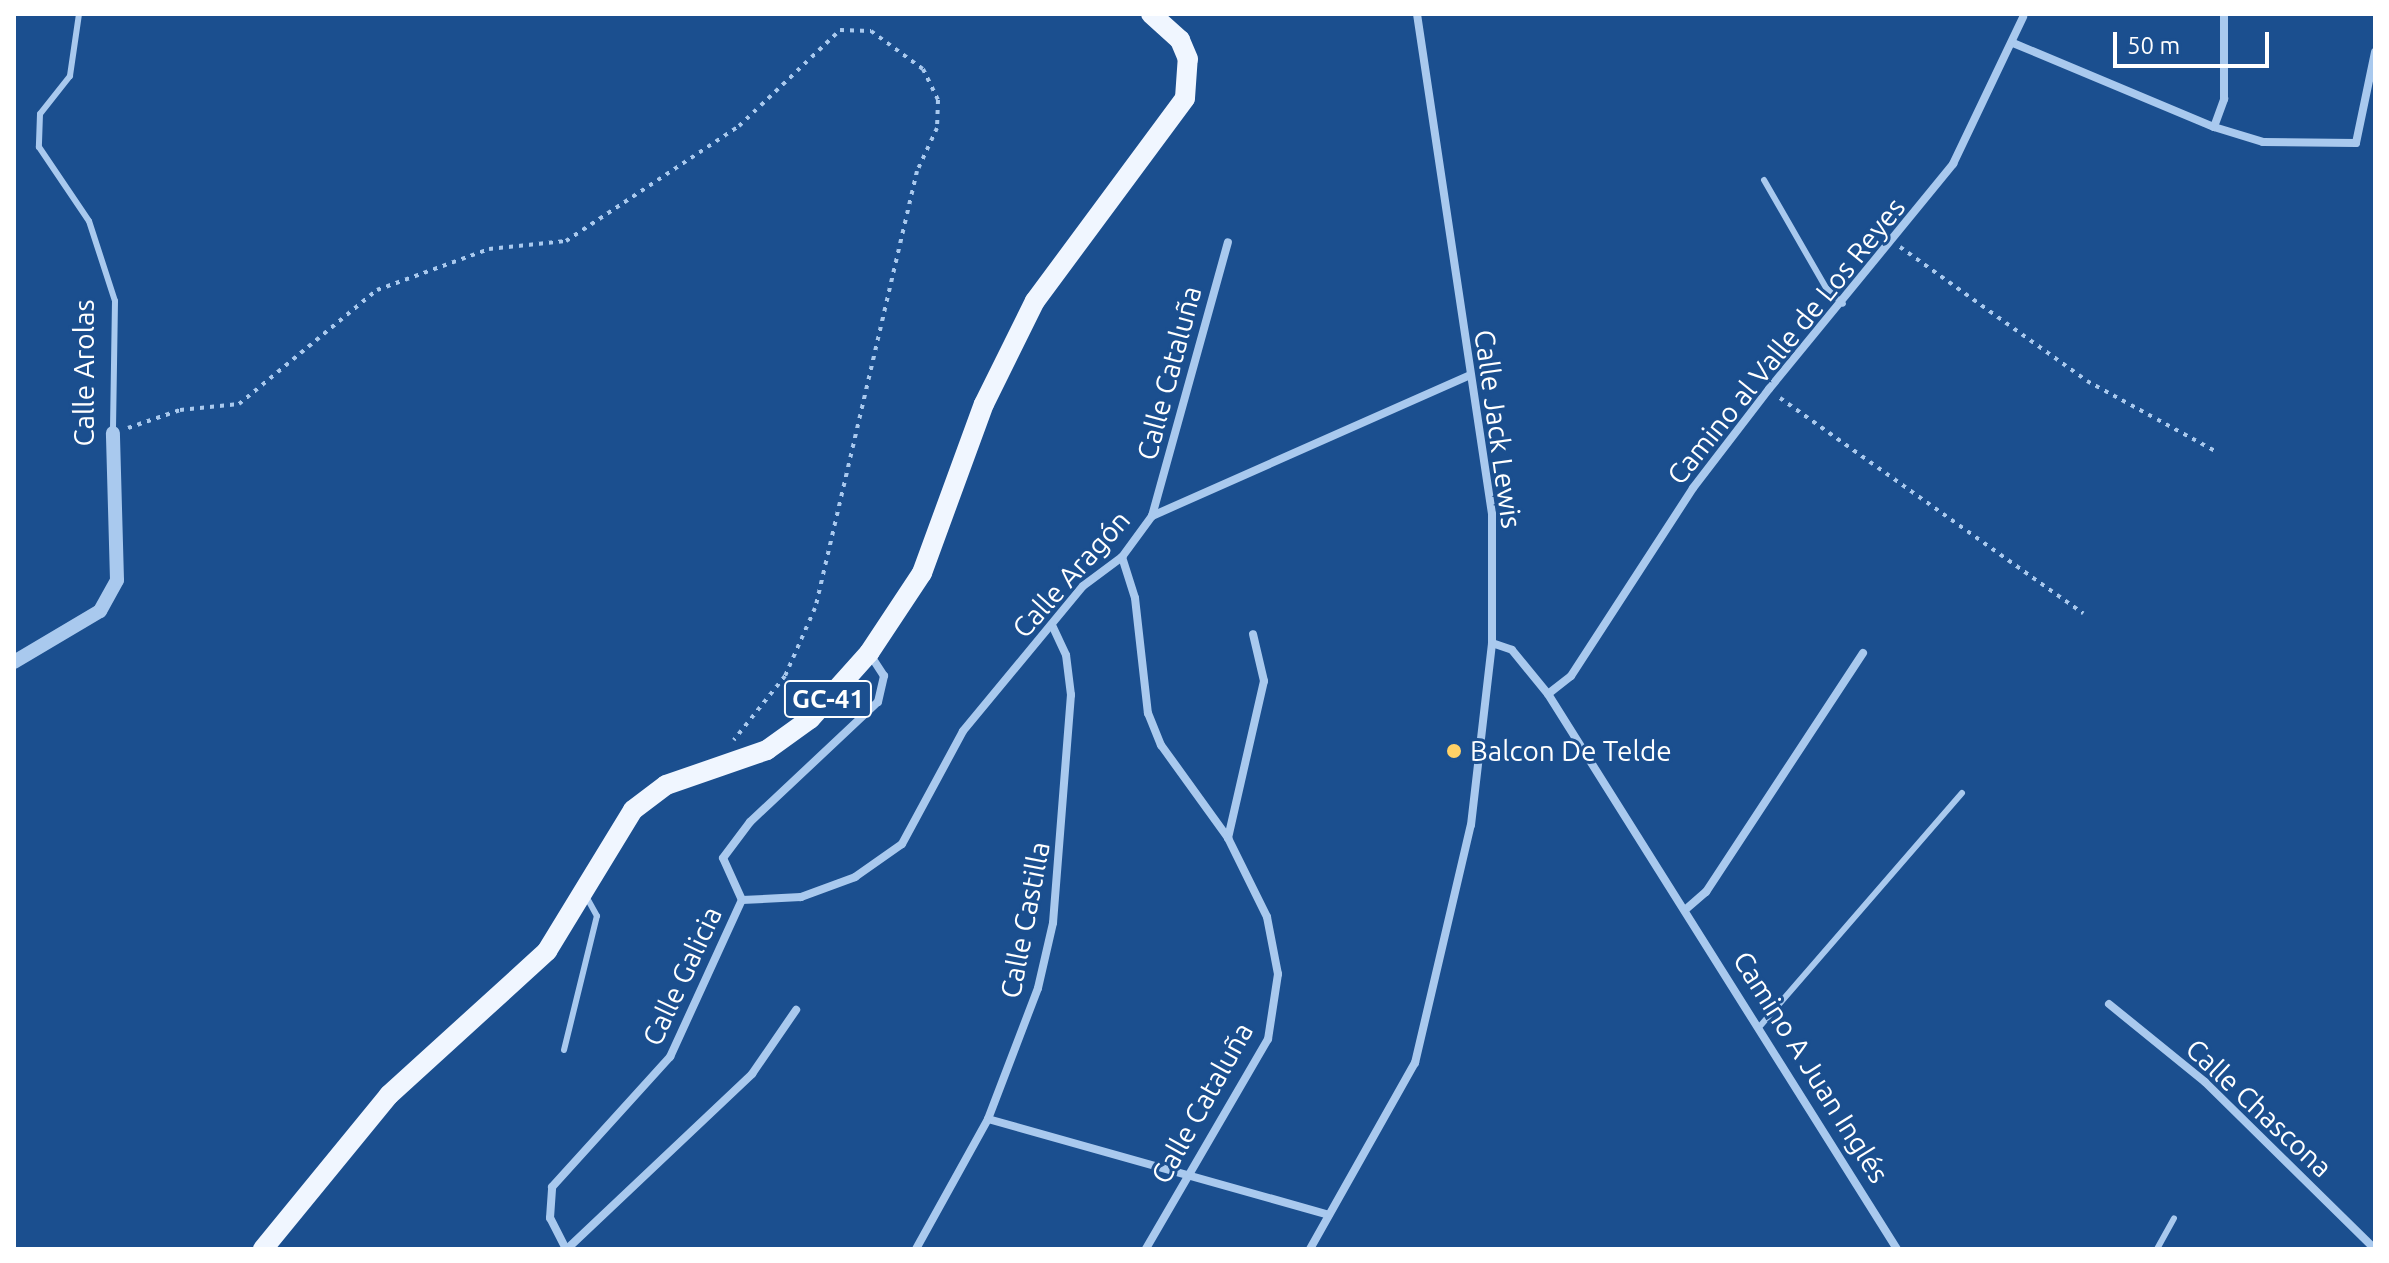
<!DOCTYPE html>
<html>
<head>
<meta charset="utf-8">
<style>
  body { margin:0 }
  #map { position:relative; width:2389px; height:1263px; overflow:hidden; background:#1b4f8f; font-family:Ubuntu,sans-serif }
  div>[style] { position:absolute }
  .path>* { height:4px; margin-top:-2px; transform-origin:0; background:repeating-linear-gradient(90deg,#a9c9ee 0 4px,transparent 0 10px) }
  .service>* { height:6px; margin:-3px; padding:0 3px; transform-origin:3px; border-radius:3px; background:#a9c9ee }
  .minor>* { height:8px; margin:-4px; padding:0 4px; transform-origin:4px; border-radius:4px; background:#a9c9ee }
  .tertiary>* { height:14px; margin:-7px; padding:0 7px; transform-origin:7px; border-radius:7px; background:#a9c9ee }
  .primary>* { height:20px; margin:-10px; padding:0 10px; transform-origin:10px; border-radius:10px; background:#f0f6ff }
  .dots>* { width:22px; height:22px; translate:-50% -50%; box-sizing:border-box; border:4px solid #1b4f8f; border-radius:50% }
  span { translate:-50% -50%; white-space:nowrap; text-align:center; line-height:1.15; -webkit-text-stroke:6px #1b4f8f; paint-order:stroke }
  .shield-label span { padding:2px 6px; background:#1b4f8f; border:2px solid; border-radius:6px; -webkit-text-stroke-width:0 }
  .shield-label { font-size:26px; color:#fff; font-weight:700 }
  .street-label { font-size:28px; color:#fff }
  .poi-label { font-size:28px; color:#fff }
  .left { translate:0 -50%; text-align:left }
  .frame { position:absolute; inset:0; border:16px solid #fff; pointer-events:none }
  .scale { position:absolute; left:2113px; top:32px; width:156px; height:36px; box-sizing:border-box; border:4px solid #fff; border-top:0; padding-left:10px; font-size:24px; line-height:28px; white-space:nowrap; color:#fff; -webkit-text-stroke:6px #1b4f8f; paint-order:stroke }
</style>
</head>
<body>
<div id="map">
  <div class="path">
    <div style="left:1900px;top:247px;width:230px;rotate:35.6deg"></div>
    <div style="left:2087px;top:381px;width:146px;rotate:28.7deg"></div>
    <div style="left:1780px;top:398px;width:372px;rotate:35.4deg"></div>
    <div style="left:128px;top:428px;width:55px;rotate:-19.1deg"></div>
    <div style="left:180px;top:410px;width:59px;rotate:-5.8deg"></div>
    <div style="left:239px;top:404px;width:179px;rotate:-39.6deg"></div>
    <div style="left:377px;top:290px;width:119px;rotate:-20.1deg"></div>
    <div style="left:489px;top:249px;width:77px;rotate:-5.9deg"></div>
    <div style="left:566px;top:241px;width:208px;rotate:-33.6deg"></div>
    <div style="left:739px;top:126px;width:139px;rotate:-43.5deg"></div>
    <div style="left:840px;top:30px;width:31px;rotate:2deg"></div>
    <div style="left:871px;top:31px;width:64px;rotate:36.2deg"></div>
    <div style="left:923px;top:69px;width:34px;rotate:64deg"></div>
    <div style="left:938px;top:100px;width:28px;rotate:92deg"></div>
    <div style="left:937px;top:128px;width:47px;rotate:114.9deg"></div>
    <div style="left:917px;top:171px;width:449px;rotate:103.1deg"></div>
    <div style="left:815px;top:608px;width:74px;rotate:113.8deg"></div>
    <div style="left:785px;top:676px;width:82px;rotate:128.6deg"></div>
  </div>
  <div class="service">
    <div style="left:79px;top:14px;width:63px;rotate:98.3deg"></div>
    <div style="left:70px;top:76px;width:48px;rotate:128.3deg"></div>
    <div style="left:40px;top:114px;width:33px;rotate:92deg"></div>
    <div style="left:39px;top:147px;width:89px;rotate:56deg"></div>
    <div style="left:89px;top:221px;width:84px;rotate:72deg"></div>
    <div style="left:115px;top:301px;width:132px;rotate:90.9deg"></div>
    <div style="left:1764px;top:180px;width:125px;rotate:60.1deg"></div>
    <div style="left:1826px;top:288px;width:23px;rotate:43deg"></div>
    <div style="left:1761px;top:1025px;width:307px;rotate:-49.1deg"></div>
    <div style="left:564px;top:1050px;width:138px;rotate:-76.2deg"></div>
    <div style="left:597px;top:916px;width:25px;rotate:-119deg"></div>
    <div style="left:2157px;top:1249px;width:35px;rotate:-61deg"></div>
  </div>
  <div class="minor">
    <div style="left:2013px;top:43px;width:218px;rotate:22.7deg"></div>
    <div style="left:2214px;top:127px;width:30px;rotate:-70deg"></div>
    <div style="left:2224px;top:99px;width:85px;rotate:-90deg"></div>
    <div style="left:2214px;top:127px;width:51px;rotate:17deg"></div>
    <div style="left:2263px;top:142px;width:93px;rotate:0.6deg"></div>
    <div style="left:2356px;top:143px;width:93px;rotate:-78.2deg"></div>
    <div style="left:1152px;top:516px;width:284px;rotate:-74.5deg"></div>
    <div style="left:1122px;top:557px;width:43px;rotate:72.4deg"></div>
    <div style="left:1135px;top:598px;width:116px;rotate:83.6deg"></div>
    <div style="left:1148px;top:713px;width:35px;rotate:68deg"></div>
    <div style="left:1161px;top:745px;width:115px;rotate:54.2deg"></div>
    <div style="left:1228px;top:838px;width:88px;rotate:63.7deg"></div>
    <div style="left:1267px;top:917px;width:58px;rotate:79.1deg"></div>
    <div style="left:1278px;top:974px;width:66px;rotate:98.7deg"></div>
    <div style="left:1268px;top:1039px;width:243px;rotate:120.2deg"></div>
    <div style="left:1492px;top:643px;width:21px;rotate:19deg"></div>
    <div style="left:1512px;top:650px;width:57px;rotate:50.7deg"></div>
    <div style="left:1548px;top:694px;width:656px;rotate:57.84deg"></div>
    <div style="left:1548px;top:694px;width:29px;rotate:-38deg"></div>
    <div style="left:1571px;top:676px;width:224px;rotate:-57deg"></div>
    <div style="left:1693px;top:488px;width:125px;rotate:-52.5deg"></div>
    <div style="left:1769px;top:389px;width:291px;rotate:-50.7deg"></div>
    <div style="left:1953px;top:164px;width:163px;rotate:-64.5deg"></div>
    <div style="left:1228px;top:838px;width:161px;rotate:-77.1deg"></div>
    <div style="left:1264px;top:681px;width:48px;rotate:-103.2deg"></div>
    <div style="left:742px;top:900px;width:59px;rotate:-2.9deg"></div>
    <div style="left:801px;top:897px;width:58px;rotate:-20.3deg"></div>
    <div style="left:855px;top:877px;width:57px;rotate:-35.1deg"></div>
    <div style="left:902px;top:844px;width:128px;rotate:-61.6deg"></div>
    <div style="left:963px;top:731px;width:188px;rotate:-50.4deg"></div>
    <div style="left:1083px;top:586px;width:49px;rotate:-36.6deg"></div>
    <div style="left:1122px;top:557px;width:51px;rotate:-53.8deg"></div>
    <div style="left:1152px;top:516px;width:346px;rotate:-23.9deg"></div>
    <div style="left:742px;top:900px;width:46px;rotate:-114.3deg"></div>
    <div style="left:723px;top:858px;width:45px;rotate:-53.1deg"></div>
    <div style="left:750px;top:822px;width:175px;rotate:-43.2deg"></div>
    <div style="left:878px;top:702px;width:27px;rotate:-77deg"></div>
    <div style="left:884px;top:676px;width:27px;rotate:-123deg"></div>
    <div style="left:1685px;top:910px;width:28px;rotate:-41deg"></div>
    <div style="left:1706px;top:892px;width:286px;rotate:-56.7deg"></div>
    <div style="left:2109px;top:1004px;width:124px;rotate:39.1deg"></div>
    <div style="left:2205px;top:1082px;width:238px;rotate:44.5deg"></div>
    <div style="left:988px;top:1119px;width:354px;rotate:15.7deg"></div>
    <div style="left:566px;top:1249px;width:35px;rotate:-117deg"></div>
    <div style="left:550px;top:1218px;width:31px;rotate:-86deg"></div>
    <div style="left:552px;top:1187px;width:176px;rotate:-47.8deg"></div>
    <div style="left:670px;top:1057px;width:173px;rotate:-65.4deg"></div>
    <div style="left:567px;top:1249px;width:255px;rotate:-43.4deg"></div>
    <div style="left:752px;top:1074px;width:78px;rotate:-55.5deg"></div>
    <div style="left:916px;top:1249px;width:149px;rotate:-61deg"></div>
    <div style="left:988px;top:1119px;width:140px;rotate:-69.1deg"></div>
    <div style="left:1038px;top:988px;width:67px;rotate:-77deg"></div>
    <div style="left:1053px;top:923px;width:229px;rotate:-85.5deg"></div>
    <div style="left:1071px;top:695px;width:40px;rotate:-97.1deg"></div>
    <div style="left:1066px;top:655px;width:33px;rotate:-115deg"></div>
    <div style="left:1310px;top:1249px;width:214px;rotate:-60.6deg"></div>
    <div style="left:1415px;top:1063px;width:244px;rotate:-76.8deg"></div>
    <div style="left:1471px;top:825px;width:183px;rotate:-83.4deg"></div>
    <div style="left:1492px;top:643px;width:129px;rotate:-90deg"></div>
    <div style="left:1492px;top:514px;width:506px;rotate:-98.53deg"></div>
  </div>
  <div class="tertiary">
    <div style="left:14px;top:662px;width:100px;rotate:-30.7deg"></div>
    <div style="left:100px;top:611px;width:35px;rotate:-61deg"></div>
    <div style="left:117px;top:580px;width:147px;rotate:-91.6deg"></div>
  </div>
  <div class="primary">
    <div style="left:263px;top:1249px;width:199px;rotate:-50.7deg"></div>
    <div style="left:389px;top:1095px;width:214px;rotate:-42.3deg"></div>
    <div style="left:547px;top:951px;width:165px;rotate:-58.6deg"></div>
    <div style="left:633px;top:810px;width:41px;rotate:-37.1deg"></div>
    <div style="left:666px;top:785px;width:107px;rotate:-19.1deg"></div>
    <div style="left:767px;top:750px;width:53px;rotate:-35.8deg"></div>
    <div style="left:810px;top:719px;width:89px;rotate:-48.2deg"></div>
    <div style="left:869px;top:653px;width:96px;rotate:-56.5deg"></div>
    <div style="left:922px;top:573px;width:180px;rotate:-69.9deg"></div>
    <div style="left:984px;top:404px;width:115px;rotate:-63.7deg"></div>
    <div style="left:1035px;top:301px;width:252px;rotate:-53.5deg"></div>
    <div style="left:1185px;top:98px;width:39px;rotate:-86deg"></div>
    <div style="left:1188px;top:59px;width:21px;rotate:-113deg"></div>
    <div style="left:1180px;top:40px;width:39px;rotate:-138deg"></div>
  </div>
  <div class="dots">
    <div style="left:1454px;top:751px;background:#ffd166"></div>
  </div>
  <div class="shield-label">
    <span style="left:828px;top:699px">GC-41</span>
  </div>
  <div class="street-label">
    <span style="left:1786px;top:341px;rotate:-51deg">Camino al Valle de Los Reyes</span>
    <span style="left:84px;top:373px;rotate:-90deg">Calle Arolas</span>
    <span style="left:1169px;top:373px;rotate:-75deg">Calle Cataluña</span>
    <span style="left:1498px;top:429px;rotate:82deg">Calle Jack Lewis</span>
    <span style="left:1071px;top:574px;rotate:-48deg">Calle Aragón</span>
    <span style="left:1025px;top:920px;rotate:-79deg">Calle Castilla</span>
    <span style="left:682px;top:976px;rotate:-65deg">Calle Galicia</span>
    <span style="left:1811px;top:1067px;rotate:58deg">Camino A Juan Inglés</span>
    <span style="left:1202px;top:1103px;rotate:-61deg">Calle Cataluña</span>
    <span style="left:2259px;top:1108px;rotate:43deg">Calle Chascona</span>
  </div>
  <div class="poi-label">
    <span class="left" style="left:1470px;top:751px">Balcon De Telde</span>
  </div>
  <div class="frame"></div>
  <div class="scale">50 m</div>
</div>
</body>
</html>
